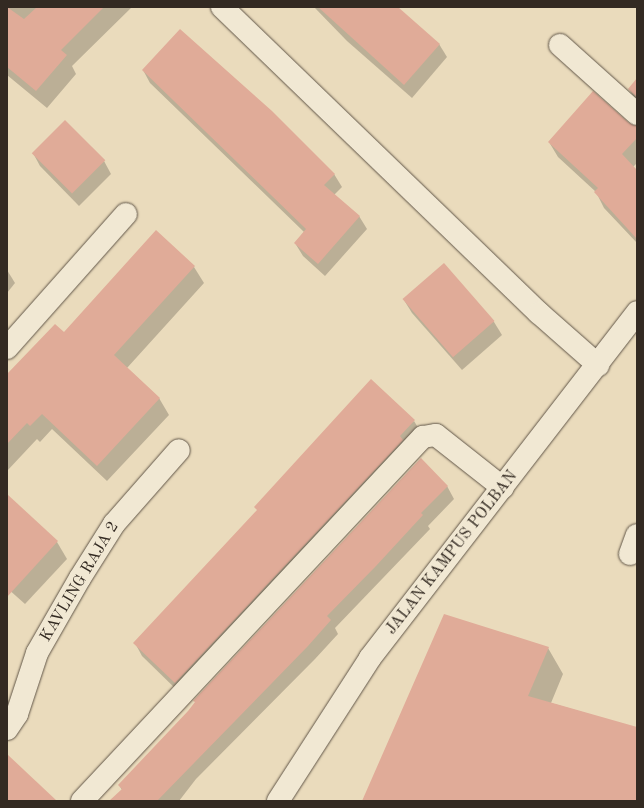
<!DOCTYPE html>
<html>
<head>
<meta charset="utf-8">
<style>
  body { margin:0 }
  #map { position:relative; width:644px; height:808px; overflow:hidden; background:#eadbbc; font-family:"Old Standard TT",serif }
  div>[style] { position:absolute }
  .shadow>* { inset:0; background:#0003 }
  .building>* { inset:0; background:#e0ab98; transform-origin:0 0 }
  .roads { filter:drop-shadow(0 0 1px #615648) drop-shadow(0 0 1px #615648) }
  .minor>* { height:22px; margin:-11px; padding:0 11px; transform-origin:11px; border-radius:11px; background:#f1e8d3 }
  span { translate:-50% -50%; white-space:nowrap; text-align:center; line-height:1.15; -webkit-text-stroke:4px #f1e8d3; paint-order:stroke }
  .street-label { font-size:16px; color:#332a22 }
  .frame { position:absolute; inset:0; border:8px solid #332a22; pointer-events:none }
</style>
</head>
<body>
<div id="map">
  <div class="shadow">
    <div style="clip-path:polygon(7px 7px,132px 7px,72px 66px,76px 74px,47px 108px,7px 75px)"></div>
    <div style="clip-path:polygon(314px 7px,384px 7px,439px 44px,447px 57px,412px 98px,347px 41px)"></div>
    <div style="clip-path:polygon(143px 70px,334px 174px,342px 187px,334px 195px,359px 216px,367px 229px,325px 276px,303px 256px,295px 243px,304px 232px,150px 83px)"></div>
    <div style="clip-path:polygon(637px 80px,637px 103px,629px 89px)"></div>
    <div style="clip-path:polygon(629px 124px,637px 126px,637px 163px,633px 167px,637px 172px,637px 243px,604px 208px,596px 192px,558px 157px,549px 142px)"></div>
    <div style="clip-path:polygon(33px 153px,104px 161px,111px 174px,79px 206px,40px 166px)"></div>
    <div style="clip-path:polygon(156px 232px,194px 267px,204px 283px,127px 368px,159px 398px,169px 415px,107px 481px,52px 429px,40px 442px,37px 439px,7px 471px,7px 377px,64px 334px)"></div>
    <div style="clip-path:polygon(444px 265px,494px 322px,502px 335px,462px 370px,412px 313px,404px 300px)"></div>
    <div style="clip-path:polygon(7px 270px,15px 283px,7px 293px)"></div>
    <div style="clip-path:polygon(414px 421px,422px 434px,183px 696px,142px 656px,135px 643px,258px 511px)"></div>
    <div style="clip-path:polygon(447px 486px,454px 499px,428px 526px,430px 529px,335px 628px,338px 634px,315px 659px,196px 779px,179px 801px,111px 801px,122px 790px,119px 785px)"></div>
    <div style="clip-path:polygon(7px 496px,57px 542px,67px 559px,25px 604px,7px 588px)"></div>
    <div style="clip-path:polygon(548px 648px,563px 674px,551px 703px,637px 728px,637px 801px,363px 801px)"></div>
    <div style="clip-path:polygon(7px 698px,10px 703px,7px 708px)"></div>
  </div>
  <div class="building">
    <div style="clip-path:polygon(7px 7px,24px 19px,37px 7px,104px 7px,61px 50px,67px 55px,36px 91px,7px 67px)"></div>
    <div style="clip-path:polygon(318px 7px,398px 7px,440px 44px,404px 85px)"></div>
    <div style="clip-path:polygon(180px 29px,272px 111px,335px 174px,324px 185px,360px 216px,318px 264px,294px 243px,306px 229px,142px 70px)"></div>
    <div style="clip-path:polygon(637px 78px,637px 97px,628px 89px)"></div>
    <div style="clip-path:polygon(593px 91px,629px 123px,637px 126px,637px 138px,622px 154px,637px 170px,637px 239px,594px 192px,598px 188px,548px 142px)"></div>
    <div style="left:65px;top:120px;width:57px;height:47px;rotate:45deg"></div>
    <div style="clip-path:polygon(156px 230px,195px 266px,114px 355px,160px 398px,97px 466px,42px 414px,30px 426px,27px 423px,7px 444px,7px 374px,55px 324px,64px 332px)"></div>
    <div style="left:444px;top:263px;width:77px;height:55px;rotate:49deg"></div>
    <div style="clip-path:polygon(371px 379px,415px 420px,400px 436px,403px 440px,175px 683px,133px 643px,257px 510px,254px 507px)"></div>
    <div style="clip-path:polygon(421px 458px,448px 486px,421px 513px,423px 515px,376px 566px,327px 616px,331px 620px,308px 646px,157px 801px,109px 801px,122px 789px,118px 785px,188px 711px,195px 702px,193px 701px)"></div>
    <div style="clip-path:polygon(7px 494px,58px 541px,7px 597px)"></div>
    <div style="clip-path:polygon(444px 614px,549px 647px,528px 696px,637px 727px,637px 801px,362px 801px)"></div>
    <div style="clip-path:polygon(7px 754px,57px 801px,7px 801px)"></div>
  </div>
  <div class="roads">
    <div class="minor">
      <div style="left:222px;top:7px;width:441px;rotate:44deg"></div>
      <div style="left:539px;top:313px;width:79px;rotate:41.4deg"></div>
      <div style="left:560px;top:45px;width:103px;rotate:41.9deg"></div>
      <div style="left:7px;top:348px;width:179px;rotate:-48.4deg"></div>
      <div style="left:630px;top:554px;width:20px;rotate:-70deg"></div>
      <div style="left:7px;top:729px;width:18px;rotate:-56deg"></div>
      <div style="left:17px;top:714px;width:64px;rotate:-71.8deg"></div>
      <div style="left:37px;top:653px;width:86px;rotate:-60.2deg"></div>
      <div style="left:80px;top:578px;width:64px;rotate:-57.8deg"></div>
      <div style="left:114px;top:524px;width:98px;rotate:-48.7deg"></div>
      <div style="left:82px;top:801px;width:499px;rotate:-46.9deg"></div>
      <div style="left:423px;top:437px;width:13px;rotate:-9deg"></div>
      <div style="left:436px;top:435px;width:85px;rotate:38.3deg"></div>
      <div style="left:278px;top:801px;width:170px;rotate:-57.2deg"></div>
      <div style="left:370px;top:658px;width:437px;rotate:-52.3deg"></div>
    </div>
  </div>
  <div class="street-label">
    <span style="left:452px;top:553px;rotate:-52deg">JALAN KAMPUS POLBAN</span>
    <span style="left:80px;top:582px;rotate:-59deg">KAVLING RAJA 2</span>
  </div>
  <div class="frame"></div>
</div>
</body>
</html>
